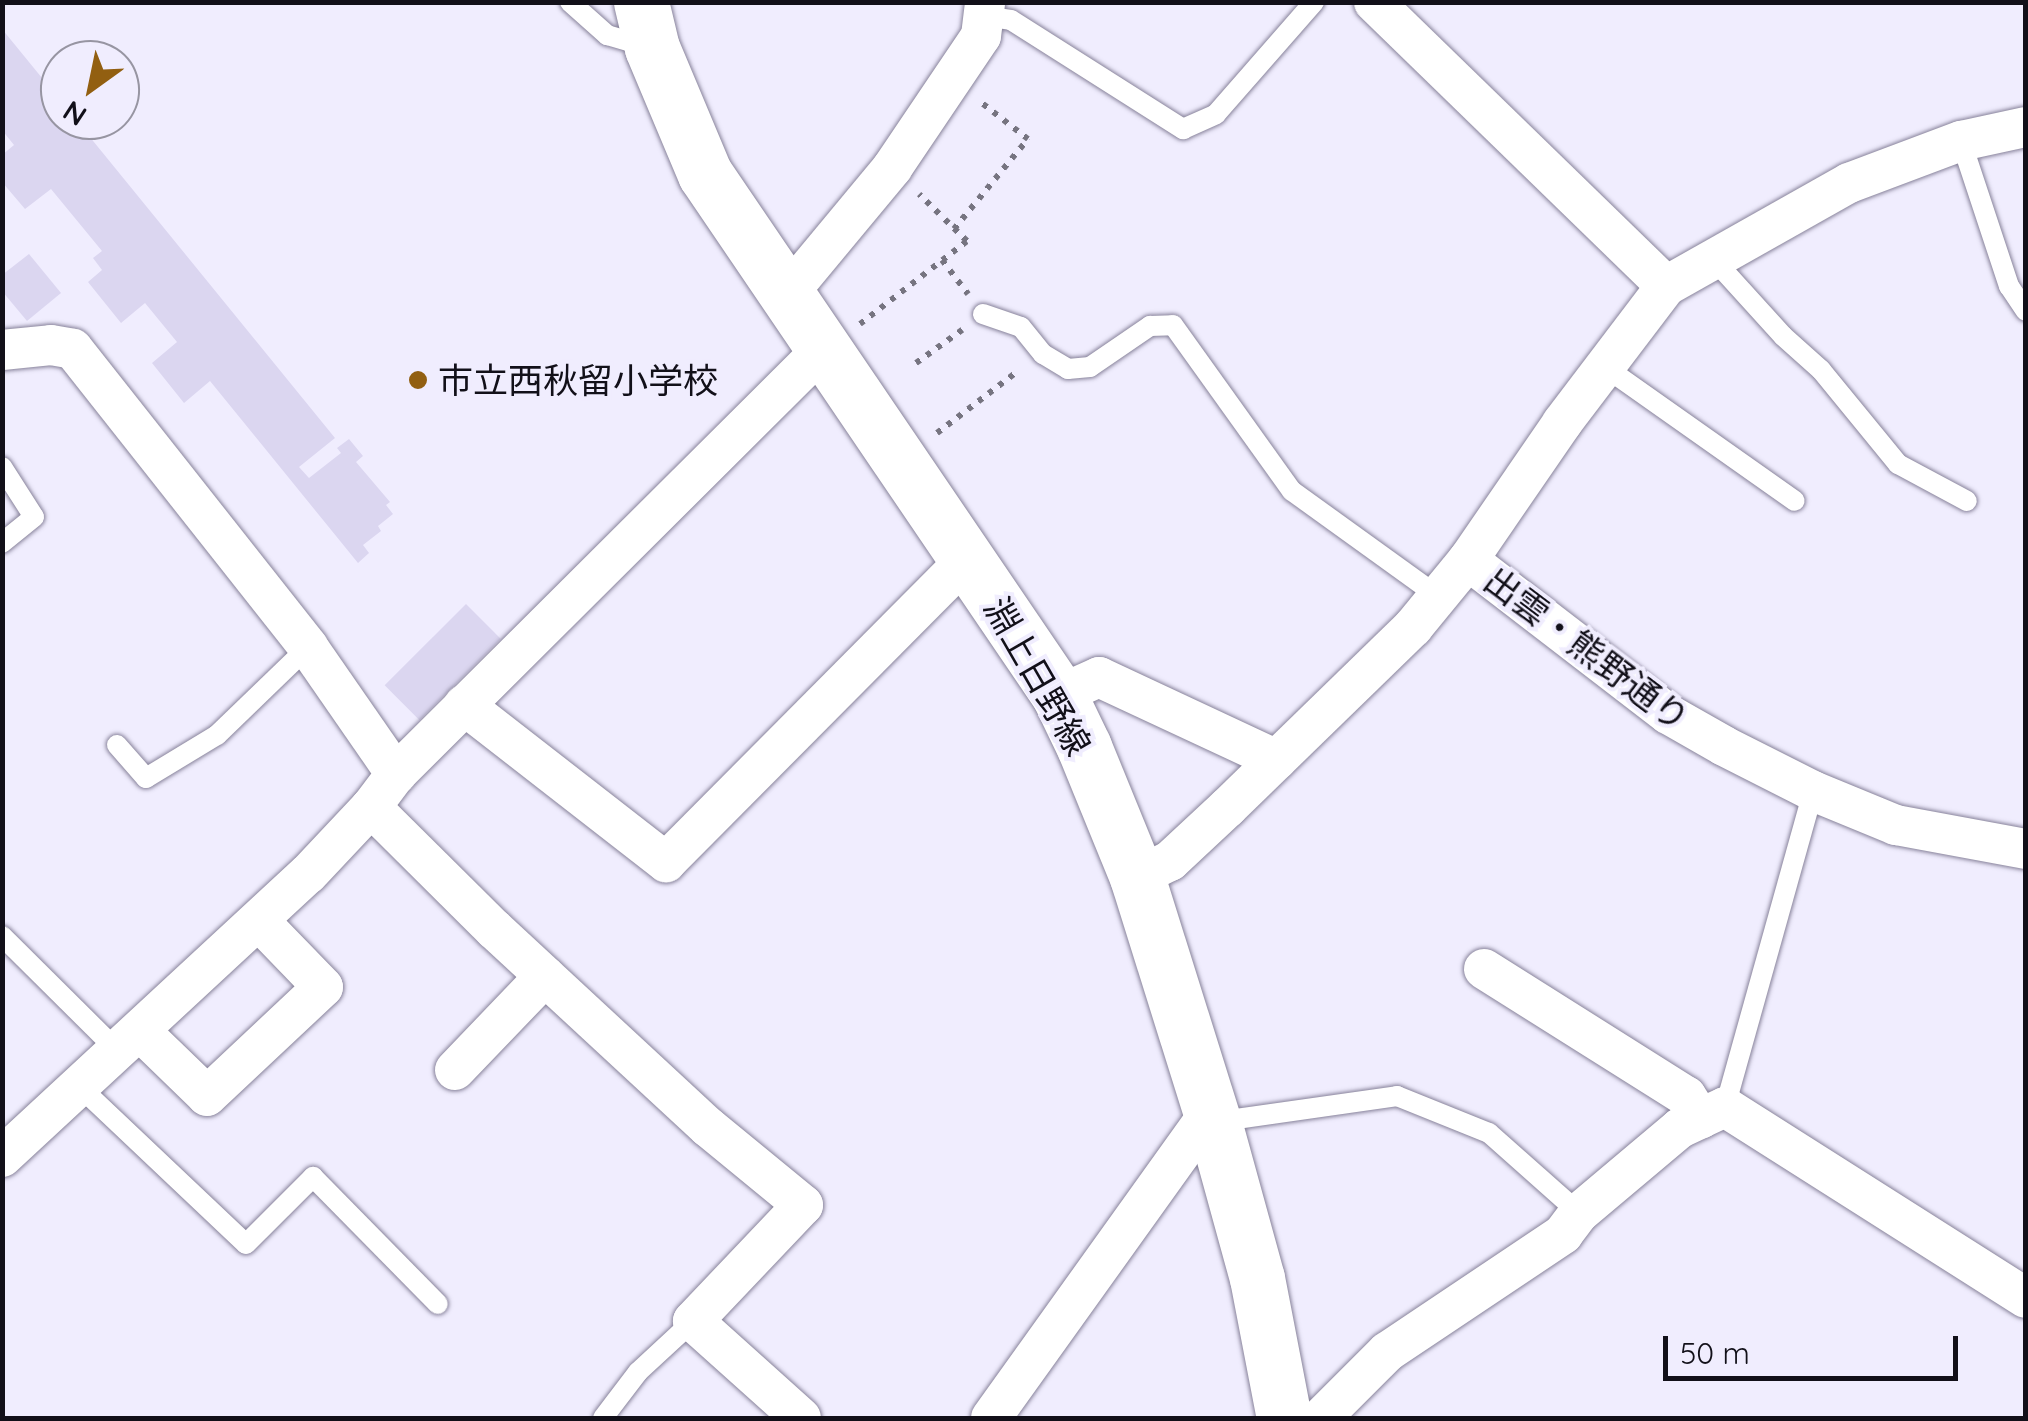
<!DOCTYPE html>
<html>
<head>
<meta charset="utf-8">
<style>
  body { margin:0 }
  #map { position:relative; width:2028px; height:1421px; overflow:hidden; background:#f0edfe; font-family:Quicksand,"Noto Sans JP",sans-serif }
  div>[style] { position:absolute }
  .building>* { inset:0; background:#dbd6f0; transform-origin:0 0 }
  .path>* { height:6px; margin-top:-3px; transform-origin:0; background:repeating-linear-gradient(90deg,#767480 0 5px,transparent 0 13px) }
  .roads { filter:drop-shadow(0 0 2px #87829a) drop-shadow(0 0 2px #87829a) }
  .lane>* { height:20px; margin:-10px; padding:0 10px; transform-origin:10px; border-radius:10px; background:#fff }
  .street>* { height:40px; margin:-20px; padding:0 20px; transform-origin:20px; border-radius:20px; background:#fff }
  .secondary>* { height:55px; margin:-27.5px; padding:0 27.5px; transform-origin:27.5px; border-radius:27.5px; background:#fff }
  .dots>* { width:28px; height:28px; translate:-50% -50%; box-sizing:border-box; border:5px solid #f0edfe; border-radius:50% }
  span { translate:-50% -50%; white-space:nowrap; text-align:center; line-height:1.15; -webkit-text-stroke:8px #f0edfe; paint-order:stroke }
  .poi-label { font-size:35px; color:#121019 }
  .left { translate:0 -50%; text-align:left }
  .street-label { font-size:35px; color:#121019 }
  .frame { position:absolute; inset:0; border:5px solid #121019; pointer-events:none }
  .north { position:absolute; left:40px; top:40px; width:100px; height:100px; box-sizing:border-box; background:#f0edfe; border:2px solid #9795a2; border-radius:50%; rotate:213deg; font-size:28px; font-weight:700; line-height:40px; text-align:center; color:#121019 }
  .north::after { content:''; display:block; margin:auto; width:35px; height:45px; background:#925f11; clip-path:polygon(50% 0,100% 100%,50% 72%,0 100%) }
  .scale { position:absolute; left:1663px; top:1336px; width:295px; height:45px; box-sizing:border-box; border:5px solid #121019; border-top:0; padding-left:12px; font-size:30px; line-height:35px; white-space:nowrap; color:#121019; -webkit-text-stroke:8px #f0edfe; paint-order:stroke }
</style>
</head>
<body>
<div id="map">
  <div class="building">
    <div style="clip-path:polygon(2px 29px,60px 100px,60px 120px,76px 120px,335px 438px,299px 467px,309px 478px,341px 453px,337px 448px,349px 439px,363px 456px,356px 462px,390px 502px,386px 505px,393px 514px,378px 526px,381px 531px,363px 545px,369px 553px,358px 563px,210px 381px,184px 403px,152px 363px,177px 342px,145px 303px,121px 323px,88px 282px,102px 270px,93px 258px,102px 251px,51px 189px,25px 209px,2px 182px,2px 155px,14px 145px,2px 130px)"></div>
    <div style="clip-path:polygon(29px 254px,61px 293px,27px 321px,2px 291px,2px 275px)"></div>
    <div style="left:466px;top:604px;width:49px;height:115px;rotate:45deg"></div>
  </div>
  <div class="path">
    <div style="left:954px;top:229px;width:117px;rotate:-50.6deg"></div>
    <div style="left:1028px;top:139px;width:58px;rotate:-142deg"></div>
    <div style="left:942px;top:260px;width:43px;rotate:52.6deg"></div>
    <div style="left:860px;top:324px;width:135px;rotate:-37.8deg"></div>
    <div style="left:967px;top:241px;width:67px;rotate:-135.6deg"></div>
    <div style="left:916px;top:363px;width:57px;rotate:-35.7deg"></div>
    <div style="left:937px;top:433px;width:103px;rotate:-37.5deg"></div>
  </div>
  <div class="roads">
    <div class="lane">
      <div style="left:570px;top:2px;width:50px;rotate:41.7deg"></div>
      <div style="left:607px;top:35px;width:40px;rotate:16deg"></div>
      <div style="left:983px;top:16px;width:28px;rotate:8deg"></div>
      <div style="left:1011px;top:20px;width:204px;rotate:32.4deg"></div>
      <div style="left:1183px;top:129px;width:36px;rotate:-24deg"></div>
      <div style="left:1216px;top:114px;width:149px;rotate:-48.8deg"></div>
      <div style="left:1961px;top:141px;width:153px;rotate:71.7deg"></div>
      <div style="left:2009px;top:286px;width:30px;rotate:56deg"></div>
      <div style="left:1715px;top:261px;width:101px;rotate:47.8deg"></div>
      <div style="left:1783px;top:336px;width:51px;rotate:41.8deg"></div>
      <div style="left:1821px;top:370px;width:122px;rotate:50.7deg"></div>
      <div style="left:1898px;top:464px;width:78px;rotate:28.2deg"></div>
      <div style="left:983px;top:314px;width:40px;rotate:18.9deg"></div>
      <div style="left:1021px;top:327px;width:35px;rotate:51deg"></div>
      <div style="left:1043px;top:354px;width:29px;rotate:31deg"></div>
      <div style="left:1068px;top:369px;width:22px;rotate:-5deg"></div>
      <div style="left:1090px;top:367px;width:73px;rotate:-34.3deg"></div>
      <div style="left:1150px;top:326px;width:23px;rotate:-2deg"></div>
      <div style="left:1173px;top:325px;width:204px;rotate:54.4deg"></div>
      <div style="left:1292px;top:491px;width:181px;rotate:35.8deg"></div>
      <div style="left:1605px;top:367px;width:232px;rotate:35.2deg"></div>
      <div style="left:2px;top:467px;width:59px;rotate:57.4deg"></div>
      <div style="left:34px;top:517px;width:41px;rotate:140.9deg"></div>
      <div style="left:117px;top:745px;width:44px;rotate:48.7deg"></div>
      <div style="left:146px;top:778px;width:83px;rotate:-31.2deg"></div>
      <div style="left:217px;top:735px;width:127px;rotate:-44deg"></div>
      <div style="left:2px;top:936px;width:163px;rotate:44.8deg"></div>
      <div style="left:80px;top:1087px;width:228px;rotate:43.4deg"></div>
      <div style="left:246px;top:1244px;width:95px;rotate:-45deg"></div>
      <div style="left:313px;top:1177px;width:178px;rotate:45.5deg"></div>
      <div style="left:1725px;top:1107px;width:328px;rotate:-74.4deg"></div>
      <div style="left:1215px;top:1122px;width:184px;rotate:-8.1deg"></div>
      <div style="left:1397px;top:1096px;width:99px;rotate:21.9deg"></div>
      <div style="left:1489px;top:1133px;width:120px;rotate:41.6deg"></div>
      <div style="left:603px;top:1418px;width:58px;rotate:-52.7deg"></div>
      <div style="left:638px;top:1372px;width:75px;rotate:-42.8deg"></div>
    </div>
    <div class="street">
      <div style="left:1374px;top:2px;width:407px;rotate:44.2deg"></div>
      <div style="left:785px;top:297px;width:168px;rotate:-50.3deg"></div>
      <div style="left:892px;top:168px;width:159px;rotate:-56deg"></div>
      <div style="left:981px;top:36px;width:34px;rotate:-83deg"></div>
      <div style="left:2px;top:350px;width:49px;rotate:-5.8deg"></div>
      <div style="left:51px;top:345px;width:22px;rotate:10deg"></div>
      <div style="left:73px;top:349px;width:380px;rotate:51.7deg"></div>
      <div style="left:308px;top:647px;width:155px;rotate:55.3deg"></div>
      <div style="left:1468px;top:560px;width:252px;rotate:37.6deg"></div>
      <div style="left:1668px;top:714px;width:64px;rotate:29.7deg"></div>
      <div style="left:1724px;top:746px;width:100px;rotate:26.8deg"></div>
      <div style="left:1813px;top:791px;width:90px;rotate:22.3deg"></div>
      <div style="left:1896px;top:825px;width:132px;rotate:10.5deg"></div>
      <div style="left:1059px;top:695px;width:44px;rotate:-24.2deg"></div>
      <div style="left:1099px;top:677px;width:196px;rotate:25deg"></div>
      <div style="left:464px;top:705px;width:256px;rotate:37.9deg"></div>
      <div style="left:666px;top:862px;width:427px;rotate:-45.2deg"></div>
      <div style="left:371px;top:807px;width:173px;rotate:44.8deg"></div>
      <div style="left:494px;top:929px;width:292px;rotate:42.8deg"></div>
      <div style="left:708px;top:1127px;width:123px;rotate:39.4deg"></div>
      <div style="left:803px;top:1205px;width:160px;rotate:133.5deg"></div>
      <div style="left:693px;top:1321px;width:145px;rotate:41.9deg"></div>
      <div style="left:1137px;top:877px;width:37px;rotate:-26deg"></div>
      <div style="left:1170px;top:861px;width:79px;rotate:-43deg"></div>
      <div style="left:1228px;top:807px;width:258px;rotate:-44.2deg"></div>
      <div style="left:1413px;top:627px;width:87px;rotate:-50.6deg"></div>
      <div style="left:1468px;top:560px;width:166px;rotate:-55.5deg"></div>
      <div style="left:1562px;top:423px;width:172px;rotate:-52.8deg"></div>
      <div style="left:1666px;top:286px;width:210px;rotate:-29.4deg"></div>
      <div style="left:1849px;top:183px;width:120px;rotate:-20.6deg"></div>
      <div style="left:1961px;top:141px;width:66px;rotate:-12.2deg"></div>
      <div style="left:1484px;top:969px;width:239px;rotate:32.2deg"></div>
      <div style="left:1686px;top:1096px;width:27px;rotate:57deg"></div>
      <div style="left:140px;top:1031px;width:93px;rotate:44.1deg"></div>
      <div style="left:207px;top:1096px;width:159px;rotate:-43.2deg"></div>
      <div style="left:323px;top:987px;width:92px;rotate:-134.1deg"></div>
      <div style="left:455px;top:1070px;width:130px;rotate:-46.2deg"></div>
      <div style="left:2px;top:1157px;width:417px;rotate:-42.8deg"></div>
      <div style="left:308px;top:874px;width:92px;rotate:-46.8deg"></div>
      <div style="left:371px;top:807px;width:41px;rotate:-52.9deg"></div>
      <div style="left:396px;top:774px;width:602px;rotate:-44.87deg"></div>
      <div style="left:991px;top:1418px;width:360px;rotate:-54.4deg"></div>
      <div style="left:1201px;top:1125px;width:13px;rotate:-13deg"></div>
      <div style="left:1321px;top:1418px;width:93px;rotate:-45deg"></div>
      <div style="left:1387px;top:1352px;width:212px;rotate:-33.8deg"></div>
      <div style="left:1563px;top:1234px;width:26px;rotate:-53deg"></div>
      <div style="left:1579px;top:1213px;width:132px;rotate:-40.1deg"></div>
      <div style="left:1680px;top:1128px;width:50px;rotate:-25deg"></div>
      <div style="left:1725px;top:1107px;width:356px;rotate:32.4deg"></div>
    </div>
    <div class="secondary">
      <div style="left:641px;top:2px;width:47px;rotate:76.6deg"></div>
      <div style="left:652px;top:48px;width:137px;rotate:67.2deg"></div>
      <div style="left:705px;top:174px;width:630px;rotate:55.81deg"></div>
      <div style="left:1059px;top:695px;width:58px;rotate:64.3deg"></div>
      <div style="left:1084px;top:747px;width:140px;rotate:67.8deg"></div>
      <div style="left:1137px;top:877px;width:257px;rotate:72.6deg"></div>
      <div style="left:1214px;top:1122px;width:162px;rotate:74.6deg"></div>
      <div style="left:1257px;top:1278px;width:143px;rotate:79.1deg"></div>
    </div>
  </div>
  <div class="dots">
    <div style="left:418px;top:380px;background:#925f11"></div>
  </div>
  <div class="poi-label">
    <span class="left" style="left:438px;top:380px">市立西秋留小学校</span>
  </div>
  <div class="street-label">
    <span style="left:1587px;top:649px;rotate:37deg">出雲・熊野通り</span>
    <span style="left:1038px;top:676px;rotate:60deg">淵上日野線</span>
  </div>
  <div class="frame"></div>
  <div class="north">N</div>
  <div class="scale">50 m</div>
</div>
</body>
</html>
